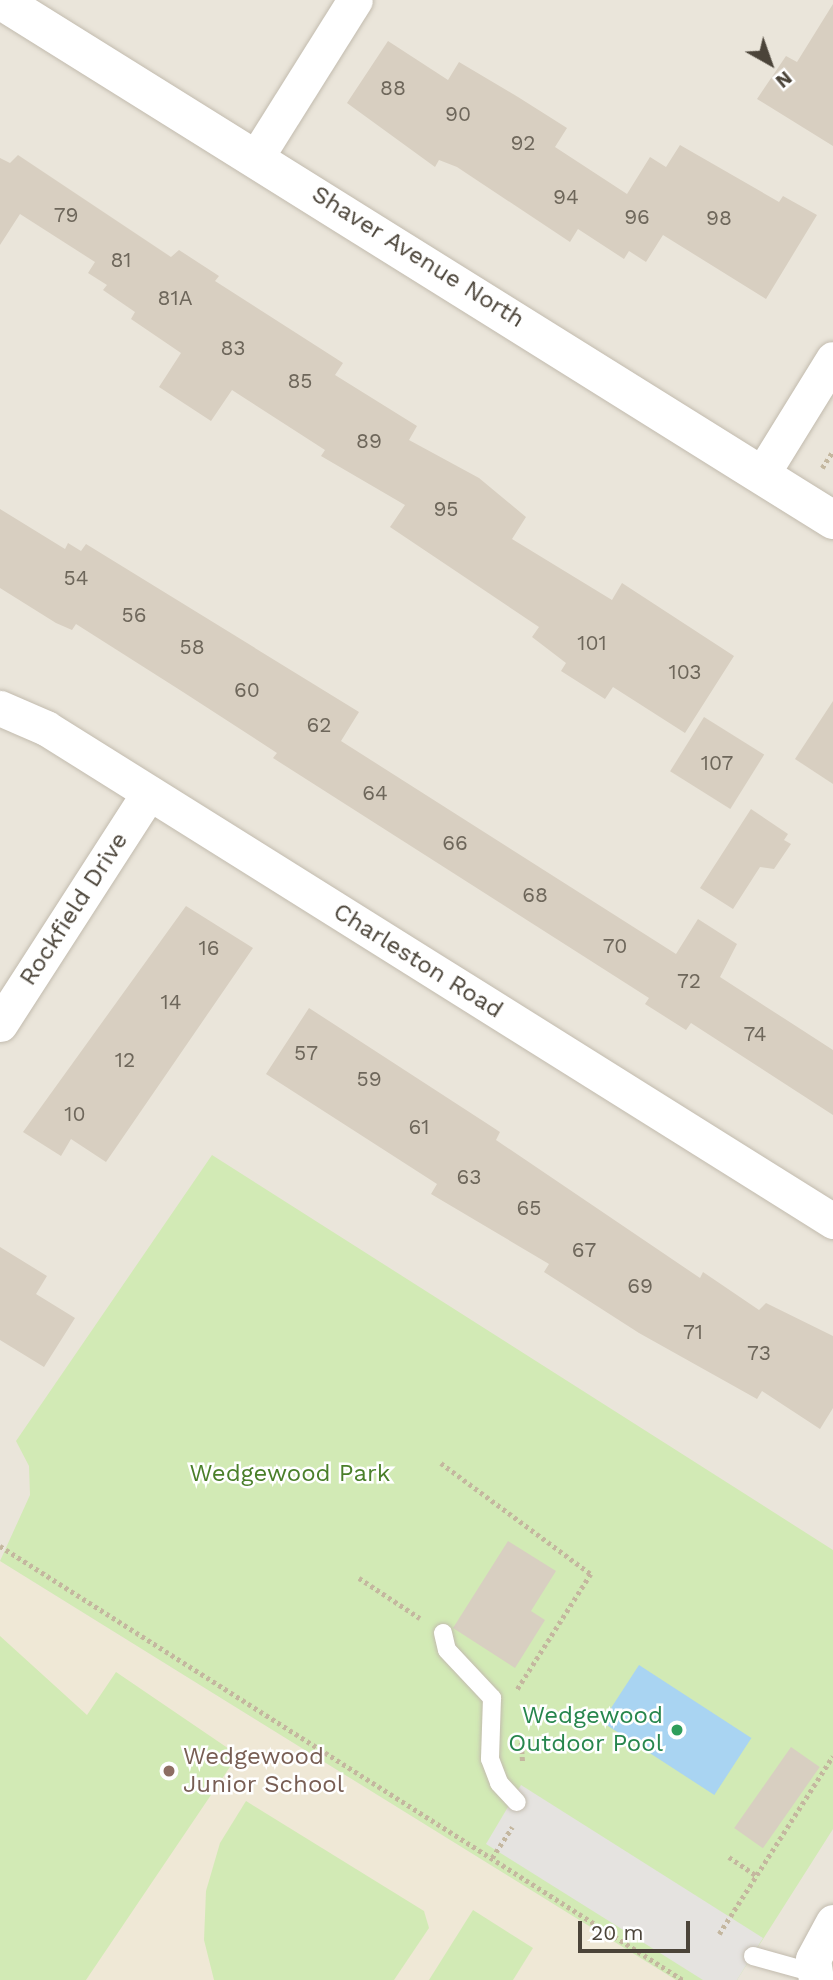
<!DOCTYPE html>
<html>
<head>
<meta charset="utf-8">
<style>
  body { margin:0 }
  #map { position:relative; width:833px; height:1980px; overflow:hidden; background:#f6f3ec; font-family:"Work Sans",sans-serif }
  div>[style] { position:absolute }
  .residential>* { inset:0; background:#eae5da; transform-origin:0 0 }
  .education>* { inset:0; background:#efe8d6 }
  .green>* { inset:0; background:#d2eab5 }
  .parking>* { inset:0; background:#e5e3e0 }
  .water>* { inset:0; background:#a9d4f2; transform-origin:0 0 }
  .building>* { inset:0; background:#d8cfc1; transform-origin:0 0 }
  .path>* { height:4.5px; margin-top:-2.25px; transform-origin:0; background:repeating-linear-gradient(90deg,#c4b79f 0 3.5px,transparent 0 7px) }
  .roads { filter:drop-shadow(0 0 2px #c2bbae) drop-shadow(0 0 2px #c2bbae) }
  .service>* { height:18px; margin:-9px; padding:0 9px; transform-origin:9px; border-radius:9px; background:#fff }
  .minor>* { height:35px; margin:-17.5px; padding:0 17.5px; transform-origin:17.5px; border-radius:17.5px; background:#fff }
  .tertiary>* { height:38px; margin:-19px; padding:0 19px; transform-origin:19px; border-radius:19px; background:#fff }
  .dots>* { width:19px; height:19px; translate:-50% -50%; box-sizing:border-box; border:4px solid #fff; border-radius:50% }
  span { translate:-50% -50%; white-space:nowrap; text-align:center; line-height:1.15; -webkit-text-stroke:5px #fff; paint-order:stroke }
  .number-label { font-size:21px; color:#6e675b }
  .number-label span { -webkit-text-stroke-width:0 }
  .street-label { font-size:24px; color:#4b4439 }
  .park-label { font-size:24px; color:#4a7f2a }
  .leisure-label { font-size:24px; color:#27864d }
  .right { translate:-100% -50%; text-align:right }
  .education-label { font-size:24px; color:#785e54 }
  .left { translate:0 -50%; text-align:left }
  .north { position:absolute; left:735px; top:28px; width:70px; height:70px; -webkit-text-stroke:5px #fff; paint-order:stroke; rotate:140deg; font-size:19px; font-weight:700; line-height:28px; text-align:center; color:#4b4439 }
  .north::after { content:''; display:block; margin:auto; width:24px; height:32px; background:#4b4439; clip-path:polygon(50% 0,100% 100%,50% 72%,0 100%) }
  .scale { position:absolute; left:578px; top:1921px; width:112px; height:32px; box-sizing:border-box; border:4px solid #4b4439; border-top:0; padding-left:9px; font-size:21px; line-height:24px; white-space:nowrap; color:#4b4439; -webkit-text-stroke:5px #fff; paint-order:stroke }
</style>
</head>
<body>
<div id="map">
  <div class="residential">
    <div style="left:0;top:0;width:833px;height:1980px"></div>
  </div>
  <div class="education">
    <div style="clip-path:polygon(0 1561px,676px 1980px,0 1980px)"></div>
  </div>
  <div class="green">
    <div style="clip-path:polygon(212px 1155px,833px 1550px,833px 1829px,737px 1980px,676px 1980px,0 1561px,30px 1495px,29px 1466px,16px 1441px)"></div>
    <div style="clip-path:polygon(0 1636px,87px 1715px,116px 1672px,238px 1755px,86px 1980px,0 1980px)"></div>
    <div style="clip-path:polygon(246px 1801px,424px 1911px,429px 1928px,394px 1980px,214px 1980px,204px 1940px,206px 1891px,220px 1843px)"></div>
    <div style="clip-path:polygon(473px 1910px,533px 1948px,513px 1980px,429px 1980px)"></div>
  </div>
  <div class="parking">
    <div style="clip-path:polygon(521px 1785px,763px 1938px,737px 1980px,703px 1980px,486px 1844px)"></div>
  </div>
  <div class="water">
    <div style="left:639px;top:1665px;width:134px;height:68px;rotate:33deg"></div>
  </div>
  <div class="building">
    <div style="clip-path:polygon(833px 4px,833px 146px,757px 99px,786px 56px,797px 62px)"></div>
    <div style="clip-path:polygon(388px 41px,448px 80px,459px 62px,518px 97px,567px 128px,555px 147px,627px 194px,650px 157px,666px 167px,680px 145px,779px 202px,783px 196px,817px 215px,766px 299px,663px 235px,646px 262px,629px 251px,624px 259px,578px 229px,570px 242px,457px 167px,439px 160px,435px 167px,347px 103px)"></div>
    <div style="clip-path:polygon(18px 155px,171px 257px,179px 250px,219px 276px,215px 281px,343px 363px,335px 375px,417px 426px,409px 440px,479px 478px,526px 517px,512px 539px,612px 600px,622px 583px,734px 656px,685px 733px,613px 687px,605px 699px,561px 671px,566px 663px,532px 637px,539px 627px,390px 527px,405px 505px,321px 456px,325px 450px,232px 390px,211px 421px,159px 387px,181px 353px,131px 319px,135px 312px,103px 290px,107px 285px,88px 273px,95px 262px,20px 214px,0 245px,0 158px,10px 163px)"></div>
    <div style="clip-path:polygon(0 509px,65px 549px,68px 543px,81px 551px,86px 544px,359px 712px,341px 741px,676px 954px,698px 919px,737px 944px,720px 977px,833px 1050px,833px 1115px,691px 1023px,686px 1030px,645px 1004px,649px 998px,273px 758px,277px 753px,183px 692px,76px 624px,72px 630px,56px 623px,0 588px)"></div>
    <div style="clip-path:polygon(833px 701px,833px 784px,795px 759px)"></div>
    <div style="left:704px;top:717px;width:71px;height:64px;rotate:32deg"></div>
    <div style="clip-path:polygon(751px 809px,788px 834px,784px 840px,791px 844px,774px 869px,760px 867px,733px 909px,700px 888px)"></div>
    <div style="clip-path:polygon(186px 906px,253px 948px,106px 1162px,71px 1139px,61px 1156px,23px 1132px)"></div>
    <div style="clip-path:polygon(309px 1008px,500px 1132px,496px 1140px,700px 1278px,703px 1272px,759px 1310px,766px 1303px,833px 1336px,833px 1408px,820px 1429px,762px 1391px,757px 1399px,639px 1333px,544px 1272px,549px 1264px,431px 1194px,437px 1184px,266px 1074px)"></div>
    <div style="clip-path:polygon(0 1247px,47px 1276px,36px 1294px,75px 1318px,44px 1367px,0 1340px)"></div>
    <div style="clip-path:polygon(508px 1541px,556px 1571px,531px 1611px,545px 1620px,515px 1668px,453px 1628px)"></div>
    <div style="left:791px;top:1747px;width:35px;height:99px;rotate:35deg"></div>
  </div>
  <div class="path">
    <div style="left:822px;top:468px;width:20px;rotate:-57deg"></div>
    <div style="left:441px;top:1463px;width:187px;rotate:36.5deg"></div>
    <div style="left:591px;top:1574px;width:138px;rotate:122.5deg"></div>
    <div style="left:0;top:1546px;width:809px;rotate:32.43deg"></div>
    <div style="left:359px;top:1578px;width:73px;rotate:33.3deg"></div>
    <div style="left:521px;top:1736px;width:26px;rotate:86deg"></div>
    <div style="left:729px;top:1857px;width:32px;rotate:34deg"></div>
    <div style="left:492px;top:1858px;width:37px;rotate:-57deg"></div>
    <div style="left:719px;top:1934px;width:211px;rotate:-57.4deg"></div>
  </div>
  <div class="roads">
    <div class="service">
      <div style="left:443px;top:1633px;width:17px;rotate:77deg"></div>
      <div style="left:447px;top:1650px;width:66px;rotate:46.8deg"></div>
      <div style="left:492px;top:1698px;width:61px;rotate:91.9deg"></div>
      <div style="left:490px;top:1759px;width:26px;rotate:69deg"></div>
      <div style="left:499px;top:1783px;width:26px;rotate:47deg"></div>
      <div style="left:753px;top:1956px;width:63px;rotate:15.6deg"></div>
    </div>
    <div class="minor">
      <div style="left:257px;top:156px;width:184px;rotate:-57.9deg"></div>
      <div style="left:762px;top:474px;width:135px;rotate:-58.3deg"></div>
      <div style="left:0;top:708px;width:50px;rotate:23.5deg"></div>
      <div style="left:46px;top:728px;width:929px;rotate:32.06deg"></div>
      <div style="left:0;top:1024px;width:275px;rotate:-57.2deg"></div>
      <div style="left:816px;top:1980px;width:21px;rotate:-98deg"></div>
      <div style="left:813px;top:1959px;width:42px;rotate:-61.6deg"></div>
    </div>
    <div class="tertiary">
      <div style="left:0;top:0;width:982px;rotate:31.97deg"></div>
    </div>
  </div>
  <div class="dots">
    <div style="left:677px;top:1730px;background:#2e9e5b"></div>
    <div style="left:169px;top:1771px;background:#8d6e63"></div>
  </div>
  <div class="number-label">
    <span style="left:393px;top:88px">88</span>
    <span style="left:458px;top:114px">90</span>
    <span style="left:523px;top:143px">92</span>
    <span style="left:566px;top:197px">94</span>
    <span style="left:66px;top:215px">79</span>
    <span style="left:637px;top:217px">96</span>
    <span style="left:719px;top:218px">98</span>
    <span style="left:121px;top:260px">81</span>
    <span style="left:175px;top:298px">81A</span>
    <span style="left:233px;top:348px">83</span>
    <span style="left:300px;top:381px">85</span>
    <span style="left:369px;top:441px">89</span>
    <span style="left:446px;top:509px">95</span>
    <span style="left:76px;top:578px">54</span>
    <span style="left:134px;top:615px">56</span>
    <span style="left:592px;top:643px">101</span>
    <span style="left:192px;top:647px">58</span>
    <span style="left:685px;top:672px">103</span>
    <span style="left:247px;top:690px">60</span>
    <span style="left:319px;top:725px">62</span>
    <span style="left:717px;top:763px">107</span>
    <span style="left:375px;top:793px">64</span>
    <span style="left:455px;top:843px">66</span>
    <span style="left:535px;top:895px">68</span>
    <span style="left:615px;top:946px">70</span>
    <span style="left:209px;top:948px">16</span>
    <span style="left:689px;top:981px">72</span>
    <span style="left:171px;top:1002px">14</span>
    <span style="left:755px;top:1034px">74</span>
    <span style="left:306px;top:1053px">57</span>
    <span style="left:125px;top:1060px">12</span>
    <span style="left:369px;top:1079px">59</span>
    <span style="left:75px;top:1114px">10</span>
    <span style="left:419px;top:1127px">61</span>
    <span style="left:469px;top:1177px">63</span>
    <span style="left:529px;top:1208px">65</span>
    <span style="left:584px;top:1250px">67</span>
    <span style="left:640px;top:1286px">69</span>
    <span style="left:693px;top:1332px">71</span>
    <span style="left:759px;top:1353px">73</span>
  </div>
  <div class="street-label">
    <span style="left:418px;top:257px;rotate:32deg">Shaver Avenue North</span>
    <span style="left:74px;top:909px;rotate:-57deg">Rockfield Drive</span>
    <span style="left:418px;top:961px;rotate:32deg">Charleston Road</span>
  </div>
  <div class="park-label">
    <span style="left:290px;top:1474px">Wedgewood Park</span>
  </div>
  <div class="leisure-label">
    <span class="right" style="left:663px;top:1730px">Wedgewood<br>Outdoor Pool</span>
  </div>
  <div class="education-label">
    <span class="left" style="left:183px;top:1771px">Wedgewood<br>Junior School</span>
  </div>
  <div class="north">N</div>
  <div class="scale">20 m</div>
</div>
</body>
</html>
